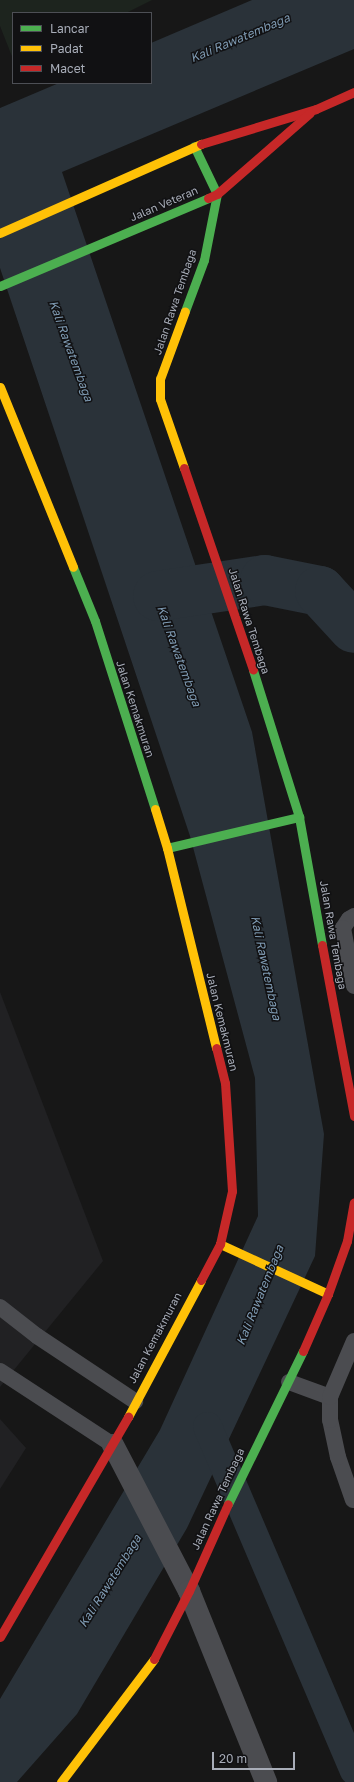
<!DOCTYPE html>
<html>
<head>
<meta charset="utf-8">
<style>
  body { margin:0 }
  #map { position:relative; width:354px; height:1782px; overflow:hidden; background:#171717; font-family:"Golos Text",sans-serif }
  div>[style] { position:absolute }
  .built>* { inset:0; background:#212123 }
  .green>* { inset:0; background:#1d241e }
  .water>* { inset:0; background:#2a3239 }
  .canal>* { height:29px; margin:-14.5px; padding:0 14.5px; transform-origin:14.5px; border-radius:14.5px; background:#2a3239 }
  .river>* { height:50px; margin:-25px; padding:0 25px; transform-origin:25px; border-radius:25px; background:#2a3239 }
  .lane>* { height:16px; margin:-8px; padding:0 8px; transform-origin:8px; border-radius:8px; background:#4b4c50 }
  .street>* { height:22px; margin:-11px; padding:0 11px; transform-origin:11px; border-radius:11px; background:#4b4c50 }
  .fast>* { height:9px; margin:-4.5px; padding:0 4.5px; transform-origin:4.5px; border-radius:4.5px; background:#4caf50 }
  .slow>* { height:9px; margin:-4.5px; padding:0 4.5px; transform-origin:4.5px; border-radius:4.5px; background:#ffc107 }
  .jam>* { height:9px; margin:-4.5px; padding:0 4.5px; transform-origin:4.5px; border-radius:4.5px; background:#c62828 }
  span { translate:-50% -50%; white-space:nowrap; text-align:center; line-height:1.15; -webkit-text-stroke:3px #111113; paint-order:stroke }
  .street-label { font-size:11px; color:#a8adb8 }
  .water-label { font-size:12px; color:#7f9bb3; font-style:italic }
  .legend { position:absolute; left:12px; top:12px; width:140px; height:72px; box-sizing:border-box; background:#111113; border:1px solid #4d4f55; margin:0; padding:5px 7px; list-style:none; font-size:12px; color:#a8adb8 }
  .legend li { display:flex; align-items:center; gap:8px; height:20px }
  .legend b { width:20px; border:1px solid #4d4f55 }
  .scale { position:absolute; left:212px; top:1752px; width:83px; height:18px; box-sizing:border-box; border:2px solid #a8adb8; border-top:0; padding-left:5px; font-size:12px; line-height:14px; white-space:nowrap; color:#a8adb8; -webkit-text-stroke:3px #111113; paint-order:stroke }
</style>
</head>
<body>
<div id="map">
  <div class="built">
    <div style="clip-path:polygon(0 992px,103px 1261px,0 1387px)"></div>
    <div style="clip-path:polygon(0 1419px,26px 1448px,0 1489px)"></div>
  </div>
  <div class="green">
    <div style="clip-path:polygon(0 0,152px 0,126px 13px,13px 13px,13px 59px,0 26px)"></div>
  </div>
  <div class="water">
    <div style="clip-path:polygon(252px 0,354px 0,354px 49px,62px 172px,252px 732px,324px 1134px,315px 1256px,187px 1528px,77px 1714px,17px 1782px,0 1782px,0 1699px,160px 1430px,258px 1216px,255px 1078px,190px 836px,0 268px,0 108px,59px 83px,151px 83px,151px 43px)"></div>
  </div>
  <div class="canal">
    <div style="left:207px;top:1426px;width:374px;rotate:66.9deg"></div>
  </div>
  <div class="river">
    <div style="left:158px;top:596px;width:108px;rotate:-8.5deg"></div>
    <div style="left:265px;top:580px;width:56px;rotate:11.3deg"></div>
    <div style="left:320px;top:591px;width:50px;rotate:47.4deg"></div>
  </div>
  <div class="lane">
    <div style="left:354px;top:916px;width:6px;rotate:149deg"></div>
    <div style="left:349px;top:919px;width:11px;rotate:124deg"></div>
    <div style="left:343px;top:928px;width:59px;rotate:79.3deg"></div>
    <div style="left:0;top:1307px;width:47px;rotate:38.1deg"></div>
    <div style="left:37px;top:1336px;width:118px;rotate:33.6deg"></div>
    <div style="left:0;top:1371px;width:135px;rotate:33.2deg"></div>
    <div style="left:289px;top:1382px;width:44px;rotate:20.1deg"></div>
    <div style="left:353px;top:1500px;width:46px;rotate:-109.2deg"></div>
    <div style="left:338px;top:1457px;width:38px;rotate:-102deg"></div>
    <div style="left:330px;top:1420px;width:23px;rotate:-90deg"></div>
    <div style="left:330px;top:1397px;width:61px;rotate:-66.8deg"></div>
  </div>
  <div class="street">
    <div style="left:113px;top:1445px;width:165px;rotate:62.5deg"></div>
    <div style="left:189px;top:1591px;width:206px;rotate:68deg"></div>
  </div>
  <div class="fast">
    <div style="left:0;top:286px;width:226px;rotate:-22.9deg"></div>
    <div style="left:185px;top:311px;width:54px;rotate:-69.6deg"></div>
    <div style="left:204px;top:260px;width:67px;rotate:-78.9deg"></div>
    <div style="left:217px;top:194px;width:53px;rotate:-115.6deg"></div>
    <div style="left:73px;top:567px;width:58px;rotate:67.8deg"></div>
    <div style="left:95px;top:621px;width:197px;rotate:72.3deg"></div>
    <div style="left:253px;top:670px;width:154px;rotate:72.6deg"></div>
    <div style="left:299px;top:817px;width:130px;rotate:79.8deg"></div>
    <div style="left:167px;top:848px;width:136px;rotate:-13.2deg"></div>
    <div style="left:228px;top:1504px;width:170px;rotate:-63.9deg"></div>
  </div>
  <div class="slow">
    <div style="left:0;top:233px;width:220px;rotate:-23.9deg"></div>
    <div style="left:0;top:387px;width:194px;rotate:67.9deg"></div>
    <div style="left:184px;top:468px;width:73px;rotate:-109.2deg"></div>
    <div style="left:160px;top:399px;width:20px;rotate:-90deg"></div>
    <div style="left:160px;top:379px;width:72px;rotate:-69.8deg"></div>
    <div style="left:155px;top:809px;width:41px;rotate:72.9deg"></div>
    <div style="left:167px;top:848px;width:206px;rotate:76.2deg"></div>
    <div style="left:220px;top:1244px;width:119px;rotate:24.8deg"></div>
    <div style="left:128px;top:1417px;width:155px;rotate:-61.9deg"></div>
    <div style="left:61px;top:1782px;width:154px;rotate:-52.9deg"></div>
  </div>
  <div class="jam">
    <div style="left:201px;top:144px;width:120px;rotate:-16.9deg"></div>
    <div style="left:316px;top:109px;width:42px;rotate:-24.1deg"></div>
    <div style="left:208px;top:198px;width:10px;rotate:-24deg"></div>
    <div style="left:217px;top:194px;width:123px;rotate:-41.1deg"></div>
    <div style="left:184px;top:468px;width:213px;rotate:71.1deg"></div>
    <div style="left:322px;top:945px;width:174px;rotate:79.4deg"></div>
    <div style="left:201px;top:1280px;width:41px;rotate:-62.2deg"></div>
    <div style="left:220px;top:1244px;width:54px;rotate:-77.2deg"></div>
    <div style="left:232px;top:1191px;width:108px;rotate:-93.7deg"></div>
    <div style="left:225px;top:1083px;width:36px;rotate:-104deg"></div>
    <div style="left:303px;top:1351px;width:62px;rotate:-66.3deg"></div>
    <div style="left:328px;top:1294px;width:56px;rotate:-70.3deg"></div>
    <div style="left:347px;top:1241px;width:39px;rotate:-80deg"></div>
    <div style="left:0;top:1637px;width:255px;rotate:-59.8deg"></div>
    <div style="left:154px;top:1659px;width:76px;rotate:-62.8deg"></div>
    <div style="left:189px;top:1591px;width:95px;rotate:-65.9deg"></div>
  </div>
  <div class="street-label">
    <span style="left:164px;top:204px;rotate:-23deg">Jalan Veteran</span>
    <span style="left:175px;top:302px;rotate:-71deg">Jalan Rawa Tembaga</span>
    <span style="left:249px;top:621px;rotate:72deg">Jalan Rawa Tembaga</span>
    <span style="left:135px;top:709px;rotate:72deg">Jalan Kemakmuran</span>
    <span style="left:333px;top:935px;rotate:80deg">Jalan Rawa Tembaga</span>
    <span style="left:222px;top:1022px;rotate:76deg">Jalan Kemakmuran</span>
    <span style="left:155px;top:1338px;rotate:-62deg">Jalan Kemakmuran</span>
    <span style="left:218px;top:1499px;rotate:-65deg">Jalan Rawa Tembaga</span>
  </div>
  <div class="water-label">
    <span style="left:240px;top:38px;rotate:-23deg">Kali Rawatembaga</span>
    <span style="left:71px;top:351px;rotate:70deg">Kali Rawatembaga</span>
    <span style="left:179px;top:656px;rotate:70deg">Kali Rawatembaga</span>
    <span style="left:266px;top:968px;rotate:78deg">Kali Rawatembaga</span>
    <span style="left:260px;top:1295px;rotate:-68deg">Kali Rawatembaga</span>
    <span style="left:110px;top:1581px;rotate:-58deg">Kali Rawatembaga</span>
  </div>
  <ul class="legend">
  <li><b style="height:5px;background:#4caf50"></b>Lancar</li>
  <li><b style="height:5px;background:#ffc107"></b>Padat</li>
  <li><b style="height:5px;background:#c62828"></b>Macet</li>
  </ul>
  <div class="scale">20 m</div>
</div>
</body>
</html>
